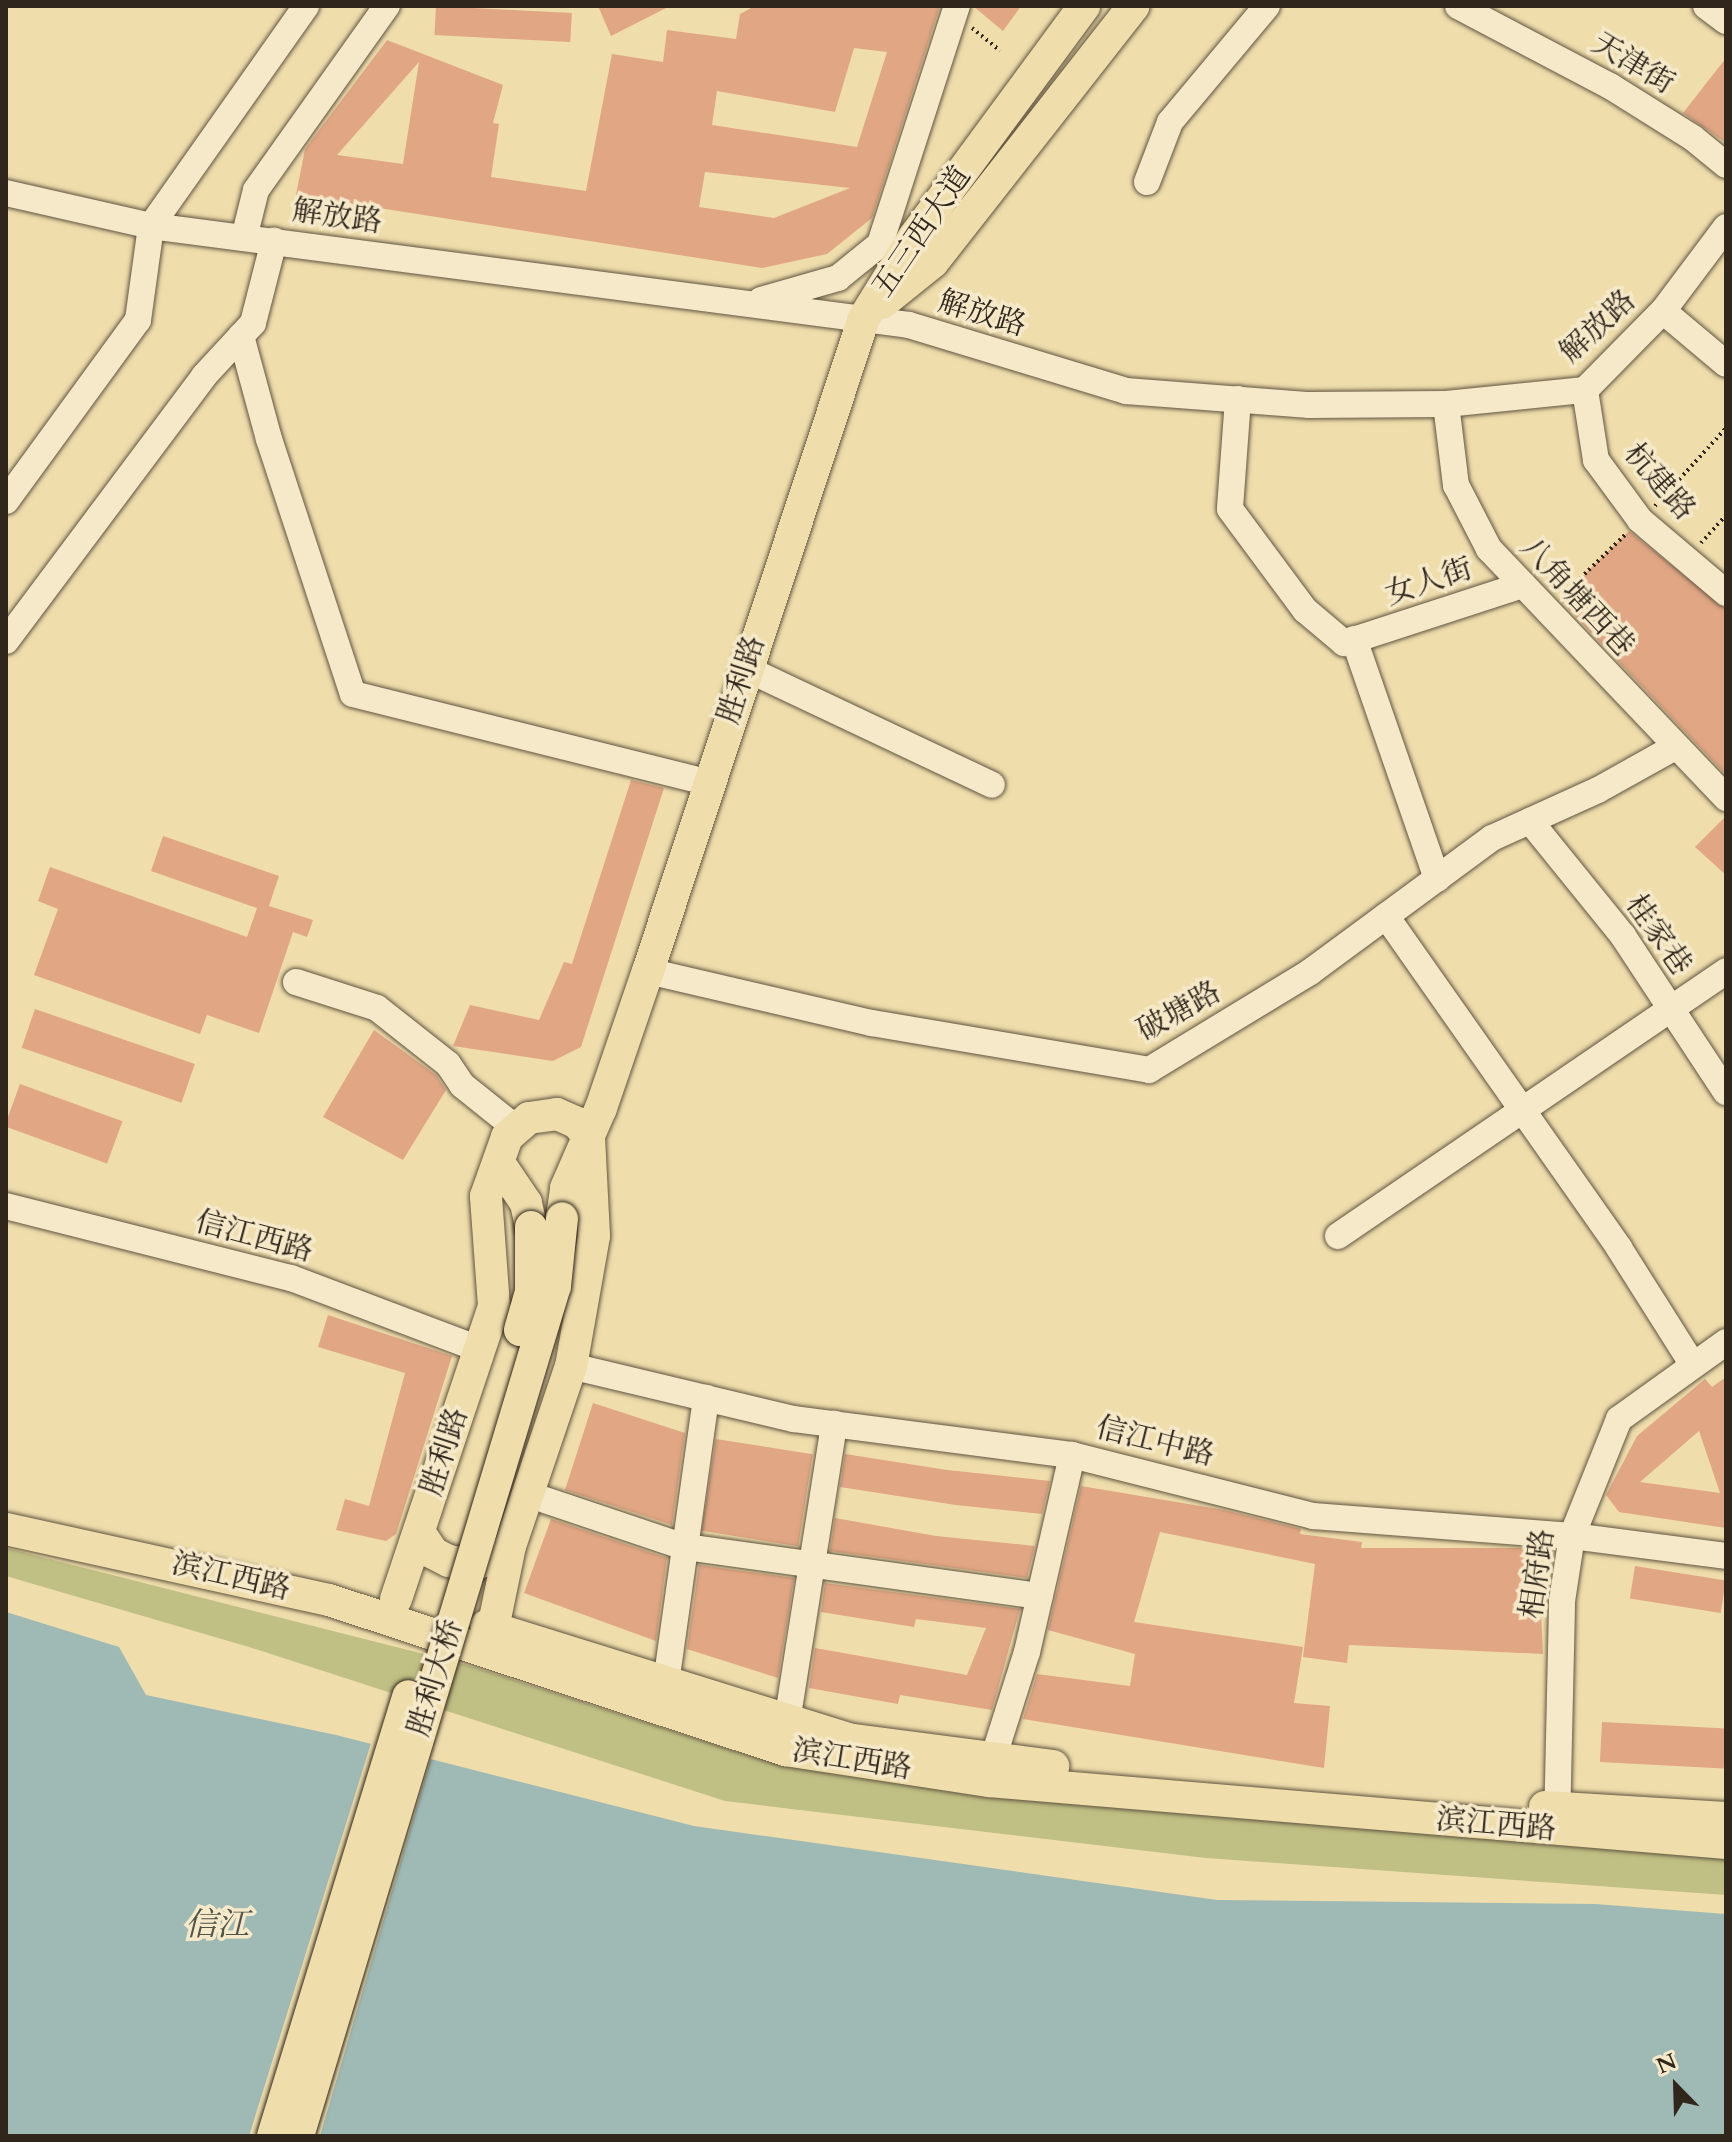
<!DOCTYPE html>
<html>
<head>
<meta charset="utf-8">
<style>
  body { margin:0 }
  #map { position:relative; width:1732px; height:2142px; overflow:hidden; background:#efddac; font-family:Cardo,"Noto Serif SC",serif }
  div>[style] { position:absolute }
  .green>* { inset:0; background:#c0bf84 }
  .water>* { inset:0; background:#9fb9b4 }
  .pier>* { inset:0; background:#efddac }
  .building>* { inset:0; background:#e1a684; transform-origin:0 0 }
  .path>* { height:4px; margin-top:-2px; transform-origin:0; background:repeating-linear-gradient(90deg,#30261c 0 2px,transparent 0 6px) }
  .roads { filter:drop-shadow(0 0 2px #605440) drop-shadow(0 0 2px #605440) }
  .minor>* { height:26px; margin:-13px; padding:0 13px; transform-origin:13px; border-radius:13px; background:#f5e9c9 }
  .major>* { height:32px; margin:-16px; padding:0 16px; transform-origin:16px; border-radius:16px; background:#efddac }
  .bridges { filter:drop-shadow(0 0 2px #30261c) drop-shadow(0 0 2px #30261c) }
  .major-bridge>* { height:32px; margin:-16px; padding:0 16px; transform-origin:16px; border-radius:16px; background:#efddac }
  span { translate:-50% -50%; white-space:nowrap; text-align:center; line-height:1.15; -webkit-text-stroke:7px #f5e9c9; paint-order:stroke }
  .street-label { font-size:30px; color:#30261c }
  .water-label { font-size:32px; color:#51524a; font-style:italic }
  .frame { position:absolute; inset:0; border:8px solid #30261c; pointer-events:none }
  .north { position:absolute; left:1636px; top:2046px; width:80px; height:80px; -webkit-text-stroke:6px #f5e9c9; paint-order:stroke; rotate:337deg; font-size:22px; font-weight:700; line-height:32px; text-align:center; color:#30261c }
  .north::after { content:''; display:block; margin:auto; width:28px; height:36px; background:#30261c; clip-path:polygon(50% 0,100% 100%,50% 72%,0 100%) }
</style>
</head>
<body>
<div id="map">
  <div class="green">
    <div style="clip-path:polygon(6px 1548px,467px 1665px,750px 1756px,970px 1795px,1726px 1855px,1726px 1895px,1206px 1858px,725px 1801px,249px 1647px,6px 1576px)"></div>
  </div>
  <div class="water">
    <div style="clip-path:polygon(6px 1612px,119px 1647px,146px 1695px,336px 1735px,694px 1826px,1217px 1900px,1595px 1904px,1726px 1914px,1726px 2136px,6px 2136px)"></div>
  </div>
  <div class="pier">
    <div style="clip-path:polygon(372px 1740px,432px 1755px,320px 2136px,249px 2136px)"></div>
  </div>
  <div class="building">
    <div style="left:436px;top:6px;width:136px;height:29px;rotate:3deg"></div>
    <div style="clip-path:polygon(598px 6px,670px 6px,611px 36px)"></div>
    <div style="clip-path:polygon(evenodd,755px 6px,940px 6px,872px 218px,827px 254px,762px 268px,296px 195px,305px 149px,387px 40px,503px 85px,493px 123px,499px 124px,491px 177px,586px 191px,612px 54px,663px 62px,667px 30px,736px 39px,740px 14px,755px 6px,854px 48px,887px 52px,857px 147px,712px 125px,717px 91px,835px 112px,854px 48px,755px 6px,419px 62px,403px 164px,337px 155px,419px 62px,755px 6px,705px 172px,850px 188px,774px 218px,699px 207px,705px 172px)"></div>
    <div style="clip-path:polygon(973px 6px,1021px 6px,1003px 31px)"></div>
    <div style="clip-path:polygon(1726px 58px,1726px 143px,1683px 113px)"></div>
    <div style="clip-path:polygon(1629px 531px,1726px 609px,1726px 775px,1559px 599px)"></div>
    <div style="clip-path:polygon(631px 780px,664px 788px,581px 1047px,553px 1061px,453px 1046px,470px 1005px,539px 1020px,564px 962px,572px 964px)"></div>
    <div style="clip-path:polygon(1726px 816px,1726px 875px,1695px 847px)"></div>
    <div style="clip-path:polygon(163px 836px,279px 876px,269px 906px,313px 920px,307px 937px,293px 932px,259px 1033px,207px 1015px,200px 1034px,34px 975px,58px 909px,38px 901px,50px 867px,247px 937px,257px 908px,151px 871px)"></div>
    <div style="left:35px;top:1009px;width:169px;height:41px;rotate:19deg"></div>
    <div style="clip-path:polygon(374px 1030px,436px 1075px,446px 1090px,403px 1160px,323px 1117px)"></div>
    <div style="left:20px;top:1084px;width:109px;height:45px;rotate:20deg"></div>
    <div style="clip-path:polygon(328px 1315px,452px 1356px,396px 1534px,386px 1541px,336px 1530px,345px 1499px,369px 1506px,405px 1373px,318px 1347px)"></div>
    <div style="clip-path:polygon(evenodd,1726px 1377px,1726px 1528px,1619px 1512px,1606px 1495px,1637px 1436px,1705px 1379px,1712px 1387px,1726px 1377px,1699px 1431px,1720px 1493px,1640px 1482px,1699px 1431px)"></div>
    <div style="clip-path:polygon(593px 1403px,685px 1433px,672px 1525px,565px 1490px)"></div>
    <div style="left:716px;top:1439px;width:98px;height:93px;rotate:9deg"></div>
    <div style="clip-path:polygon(845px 1454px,947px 1470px,1050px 1481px,1042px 1514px,956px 1505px,840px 1487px)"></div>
    <div style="clip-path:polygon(1081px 1486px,1224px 1510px,1301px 1529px,1300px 1534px,1362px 1542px,1361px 1548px,1521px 1548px,1539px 1572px,1543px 1654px,1349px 1645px,1347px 1663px,1303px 1657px,1315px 1564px,1160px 1532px,1134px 1622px,1303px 1647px,1294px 1703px,1330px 1706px,1324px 1768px,1023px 1719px,1037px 1674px,1130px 1686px,1135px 1654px,1048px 1630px)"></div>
    <div style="clip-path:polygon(835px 1518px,936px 1536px,1035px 1546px,1027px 1578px,830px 1551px)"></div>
    <div style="clip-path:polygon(551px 1519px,667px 1558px,656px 1641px,524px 1593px)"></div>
    <div style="clip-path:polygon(699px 1565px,794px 1578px,778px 1678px,687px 1649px)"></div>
    <div style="left:1635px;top:1566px;width:92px;height:33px;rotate:9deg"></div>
    <div style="clip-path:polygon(825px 1583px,1020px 1609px,992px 1710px,900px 1695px,898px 1704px,809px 1688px,815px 1648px,967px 1675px,986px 1628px,916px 1619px,914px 1627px,821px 1612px)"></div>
    <div style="left:1602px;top:1722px;width:124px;height:40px;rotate:3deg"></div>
  </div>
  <div class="path">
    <div style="left:972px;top:28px;width:36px;rotate:39deg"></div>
    <div style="left:1655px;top:506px;width:105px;rotate:-47.7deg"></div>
    <div style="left:1701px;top:543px;width:38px;rotate:-48deg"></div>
    <div style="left:1563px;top:595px;width:88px;rotate:-44.1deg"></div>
  </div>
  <div class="roads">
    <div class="minor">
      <div style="left:1458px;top:6px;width:172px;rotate:27.8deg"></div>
      <div style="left:1610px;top:86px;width:98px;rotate:32.1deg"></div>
      <div style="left:1693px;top:138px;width:43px;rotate:39.3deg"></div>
      <div style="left:1706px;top:6px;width:25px;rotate:37deg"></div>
      <div style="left:1147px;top:182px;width:64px;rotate:-69deg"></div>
      <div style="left:1170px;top:122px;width:151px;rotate:-50.1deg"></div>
      <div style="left:6px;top:193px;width:149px;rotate:12.8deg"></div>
      <div style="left:151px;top:226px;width:764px;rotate:7.44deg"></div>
      <div style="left:909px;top:325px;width:227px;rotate:16.9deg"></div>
      <div style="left:1126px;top:391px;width:184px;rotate:4.4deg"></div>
      <div style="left:1309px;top:405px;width:137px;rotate:-0.4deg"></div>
      <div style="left:1446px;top:404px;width:140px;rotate:-5.8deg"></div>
      <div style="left:1585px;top:390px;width:111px;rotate:-45.4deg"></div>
      <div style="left:1663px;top:311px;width:105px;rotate:-53.1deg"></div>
      <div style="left:244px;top:238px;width:49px;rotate:-76deg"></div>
      <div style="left:256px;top:190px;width:226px;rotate:-54.6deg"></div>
      <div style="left:761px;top:300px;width:80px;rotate:-15.9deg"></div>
      <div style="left:838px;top:278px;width:54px;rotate:-39deg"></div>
      <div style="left:880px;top:244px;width:250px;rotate:-72.1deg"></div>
      <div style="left:1663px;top:311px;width:82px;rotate:40.1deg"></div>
      <div style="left:241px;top:336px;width:107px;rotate:74.8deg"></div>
      <div style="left:269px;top:439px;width:268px;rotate:71.8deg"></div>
      <div style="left:353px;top:694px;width:367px;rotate:14deg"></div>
      <div style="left:1585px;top:390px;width:71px;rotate:81.1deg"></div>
      <div style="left:1596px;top:460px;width:74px;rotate:53.7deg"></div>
      <div style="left:1640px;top:520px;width:113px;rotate:40.3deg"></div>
      <div style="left:1238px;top:399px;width:110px;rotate:94.2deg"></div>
      <div style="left:1230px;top:509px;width:126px;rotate:53.4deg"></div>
      <div style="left:1305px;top:610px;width:51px;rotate:40.2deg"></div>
      <div style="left:1344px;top:643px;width:188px;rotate:-18deg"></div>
      <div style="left:1446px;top:404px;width:82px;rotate:83deg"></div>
      <div style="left:1456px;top:485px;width:72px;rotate:62.7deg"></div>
      <div style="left:1489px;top:549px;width:344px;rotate:46.4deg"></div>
      <div style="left:6px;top:501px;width:224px;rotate:-53.9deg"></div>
      <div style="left:138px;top:320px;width:95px;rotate:-82.1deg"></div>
      <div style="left:151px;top:226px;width:269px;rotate:-54.8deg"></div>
      <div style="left:1354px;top:639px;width:254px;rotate:70.9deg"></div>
      <div style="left:6px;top:641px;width:331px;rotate:-53.2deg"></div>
      <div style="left:204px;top:376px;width:72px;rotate:-47.2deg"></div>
      <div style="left:253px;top:323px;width:85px;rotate:-75.6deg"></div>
      <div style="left:745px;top:668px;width:273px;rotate:25.3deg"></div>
      <div style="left:1530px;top:821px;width:148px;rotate:51deg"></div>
      <div style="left:1623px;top:936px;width:187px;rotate:56.6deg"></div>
      <div style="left:1386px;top:916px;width:406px;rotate:54.9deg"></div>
      <div style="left:1619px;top:1248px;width:138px;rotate:57.7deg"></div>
      <div style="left:648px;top:971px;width:230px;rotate:13.1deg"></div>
      <div style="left:872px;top:1023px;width:281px;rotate:9.6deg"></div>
      <div style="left:1149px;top:1070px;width:188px;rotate:-31.3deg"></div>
      <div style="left:1310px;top:972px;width:226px;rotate:-36.4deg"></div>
      <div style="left:1492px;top:838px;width:116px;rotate:-24.4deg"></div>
      <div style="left:1598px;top:790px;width:88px;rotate:-29.2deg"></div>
      <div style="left:296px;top:982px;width:85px;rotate:17.8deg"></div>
      <div style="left:377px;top:1008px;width:90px;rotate:38.3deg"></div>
      <div style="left:448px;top:1064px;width:25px;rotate:56deg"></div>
      <div style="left:462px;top:1085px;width:70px;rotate:38.7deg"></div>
      <div style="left:6px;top:1206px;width:294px;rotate:14.2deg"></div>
      <div style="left:291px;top:1278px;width:201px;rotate:20.7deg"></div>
      <div style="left:1338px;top:1236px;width:470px;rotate:-34.3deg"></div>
      <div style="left:571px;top:1366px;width:229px;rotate:13.4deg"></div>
      <div style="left:794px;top:1419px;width:280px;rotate:7.4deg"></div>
      <div style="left:1072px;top:1455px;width:249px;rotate:14.2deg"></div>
      <div style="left:1313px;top:1516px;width:260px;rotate:4.4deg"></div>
      <div style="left:1572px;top:1536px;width:155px;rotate:7.4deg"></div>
      <div style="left:545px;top:1500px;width:148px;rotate:18.6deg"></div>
      <div style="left:685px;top:1547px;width:358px;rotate:7.9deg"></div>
      <div style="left:666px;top:1683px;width:288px;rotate:-82deg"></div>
      <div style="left:787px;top:1722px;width:302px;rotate:-81deg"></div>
      <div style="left:993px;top:1759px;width:112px;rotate:-72.4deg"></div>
      <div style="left:1027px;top:1652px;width:202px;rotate:-77.1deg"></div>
      <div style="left:1557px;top:1826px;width:225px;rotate:-88.7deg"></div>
      <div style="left:1562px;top:1601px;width:66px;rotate:-81.3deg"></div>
      <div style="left:1572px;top:1536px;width:126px;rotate:-68.1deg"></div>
      <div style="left:1619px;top:1419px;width:132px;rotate:-35.7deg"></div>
    </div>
    <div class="major">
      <div style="left:882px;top:303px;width:65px;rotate:-38.8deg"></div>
      <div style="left:933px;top:262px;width:325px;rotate:-51.9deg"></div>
      <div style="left:499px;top:1163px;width:48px;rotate:56deg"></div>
      <div style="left:526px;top:1203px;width:25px;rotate:78deg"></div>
      <div style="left:562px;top:1218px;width:30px;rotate:-82deg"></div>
      <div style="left:566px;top:1188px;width:87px;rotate:-66.4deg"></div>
      <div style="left:601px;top:1108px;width:145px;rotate:-71.1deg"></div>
      <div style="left:648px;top:971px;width:688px;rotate:-71.7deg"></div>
      <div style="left:864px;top:318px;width:95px;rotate:-58.3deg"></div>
      <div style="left:914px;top:237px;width:287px;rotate:-53.6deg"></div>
      <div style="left:6px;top:1529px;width:331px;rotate:12.4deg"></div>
      <div style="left:329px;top:1600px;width:481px;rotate:18.2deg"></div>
      <div style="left:786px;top:1750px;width:205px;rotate:8.7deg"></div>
      <div style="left:989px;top:1781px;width:740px;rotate:4.81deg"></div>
      <div style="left:419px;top:1532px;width:25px;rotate:56deg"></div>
      <div style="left:433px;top:1553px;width:18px;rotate:27deg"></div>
      <div style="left:449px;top:1561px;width:24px;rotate:9deg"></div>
      <div style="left:473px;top:1565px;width:25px;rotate:-21deg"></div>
      <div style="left:396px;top:1599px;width:309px;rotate:-71.5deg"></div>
      <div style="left:494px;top:1306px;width:110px;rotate:-94.2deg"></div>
      <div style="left:486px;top:1196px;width:63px;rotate:-70.4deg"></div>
      <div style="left:507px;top:1137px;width:29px;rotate:-41deg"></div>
      <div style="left:529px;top:1118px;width:28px;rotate:-8deg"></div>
      <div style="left:557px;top:1114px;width:22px;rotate:24deg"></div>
      <div style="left:577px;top:1123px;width:18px;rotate:49deg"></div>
      <div style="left:589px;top:1137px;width:99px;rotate:87.1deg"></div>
      <div style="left:594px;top:1236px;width:132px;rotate:100deg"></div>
      <div style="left:571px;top:1366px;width:190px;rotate:108.7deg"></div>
      <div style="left:510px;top:1546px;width:84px;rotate:101.7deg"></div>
      <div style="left:486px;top:1626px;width:384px;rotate:17.3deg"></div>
      <div style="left:853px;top:1740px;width:202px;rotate:7.4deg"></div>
      <div style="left:1545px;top:1807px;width:181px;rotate:3.5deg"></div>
    </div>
  </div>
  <div class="bridges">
    <div class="major-bridge">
      <div style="left:520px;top:1330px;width:40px;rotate:-74deg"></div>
      <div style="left:531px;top:1292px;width:65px;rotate:-90deg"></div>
      <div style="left:273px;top:2136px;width:460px;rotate:-72.9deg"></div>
      <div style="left:298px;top:2136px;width:888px;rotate:-73.18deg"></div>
      <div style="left:555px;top:1286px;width:68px;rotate:-84.1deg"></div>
    </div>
  </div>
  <div class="street-label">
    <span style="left:1633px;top:64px;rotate:31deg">天津街</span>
    <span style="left:337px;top:217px;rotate:8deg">解放路</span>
    <span style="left:922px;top:232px;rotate:-56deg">五三西大道</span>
    <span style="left:982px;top:314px;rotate:17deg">解放路</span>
    <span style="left:1598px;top:327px;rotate:-43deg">解放路</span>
    <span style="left:1659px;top:482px;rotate:49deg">杭建路</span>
    <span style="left:1429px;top:582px;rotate:-18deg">女人街</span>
    <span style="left:1577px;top:597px;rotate:47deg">八角塘西巷</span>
    <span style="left:742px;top:680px;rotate:-72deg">胜利路</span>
    <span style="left:1658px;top:935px;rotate:55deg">桂家巷</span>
    <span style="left:1179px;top:1012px;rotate:-29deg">破塘路</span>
    <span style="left:254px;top:1237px;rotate:15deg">信江西路</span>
    <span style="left:1155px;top:1442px;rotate:14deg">信江中路</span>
    <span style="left:445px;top:1452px;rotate:-72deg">胜利路</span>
    <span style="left:1538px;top:1574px;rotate:-82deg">相府路</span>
    <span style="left:231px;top:1577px;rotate:13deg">滨江西路</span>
    <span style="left:436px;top:1678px;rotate:-73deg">胜利大桥</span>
    <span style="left:852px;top:1760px;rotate:9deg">滨江西路</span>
    <span style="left:1496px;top:1825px;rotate:5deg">滨江西路</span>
  </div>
  <div class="water-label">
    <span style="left:217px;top:1925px">信江</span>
  </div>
  <div class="frame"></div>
  <div class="north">N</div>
</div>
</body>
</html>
